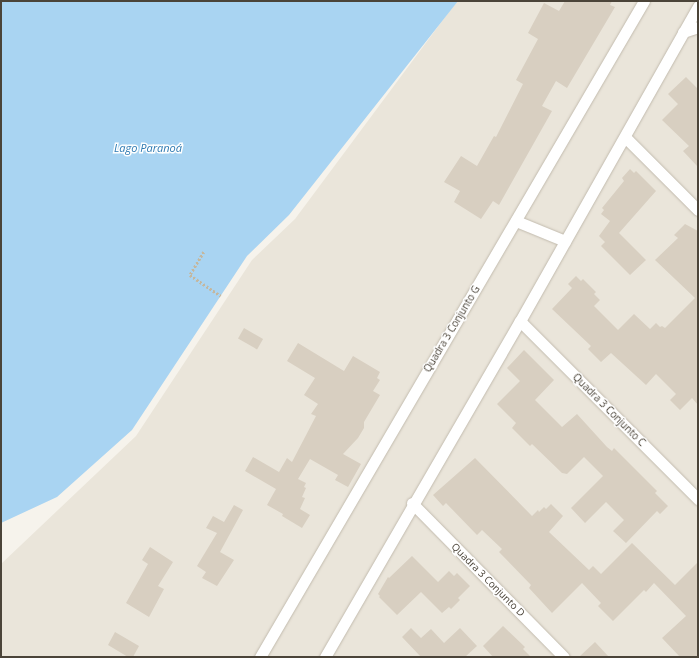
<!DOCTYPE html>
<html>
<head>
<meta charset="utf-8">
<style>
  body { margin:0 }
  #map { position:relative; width:699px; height:658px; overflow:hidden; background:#f6f3ec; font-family:"Open Sans",sans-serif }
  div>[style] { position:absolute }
  .residential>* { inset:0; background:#eae5da }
  .water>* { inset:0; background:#a9d4f2 }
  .building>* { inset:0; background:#d8cfc1; transform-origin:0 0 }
  .path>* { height:2.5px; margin-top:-1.25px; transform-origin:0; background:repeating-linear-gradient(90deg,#c4b79f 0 2px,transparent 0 4px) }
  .roads { filter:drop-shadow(0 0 1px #c2bbae) drop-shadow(0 0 1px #c2bbae) }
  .street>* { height:11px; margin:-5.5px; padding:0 5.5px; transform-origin:5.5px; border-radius:5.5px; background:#fff }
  span { translate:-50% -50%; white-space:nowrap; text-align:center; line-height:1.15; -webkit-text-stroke:3px #fff; paint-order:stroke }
  .street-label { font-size:10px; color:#4b4439 }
  .water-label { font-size:11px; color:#2e7ab2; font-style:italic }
  .frame { position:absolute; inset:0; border:2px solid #4b4439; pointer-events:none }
</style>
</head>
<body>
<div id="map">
  <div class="residential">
    <div style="clip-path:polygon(457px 1px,698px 1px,698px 657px,1px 657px,1px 564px,136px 436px,252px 260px,295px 219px)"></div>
  </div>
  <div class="water">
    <div style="clip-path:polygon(1px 1px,458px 1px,289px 215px,247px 256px,132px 430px,57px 497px,1px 523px)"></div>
  </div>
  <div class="building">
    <div style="clip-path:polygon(565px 1px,612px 1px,610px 5px,615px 7px,567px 88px,556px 81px,542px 106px,552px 111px,499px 205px,493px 201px,481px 219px,454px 202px,460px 191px,444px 182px,461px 156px,477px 166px,494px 136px,496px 137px,523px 84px,516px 80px,538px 39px,528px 33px,544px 3px,559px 11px)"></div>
    <div style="clip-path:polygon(686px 77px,698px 89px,698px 167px,683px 151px,689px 146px,662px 120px,678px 104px,668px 94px)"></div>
    <div style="clip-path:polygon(630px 169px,634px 173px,636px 171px,656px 191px,619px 233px,646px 260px,630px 275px,601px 246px,605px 242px,599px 236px,610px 221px,601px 214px,604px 210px,602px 208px,624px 181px,622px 178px)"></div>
    <div style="clip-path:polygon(685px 224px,698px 231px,698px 405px,692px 398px,680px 410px,670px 400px,676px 394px,656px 374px,646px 385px,611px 353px,601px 362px,588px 349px,591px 346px,552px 309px,572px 288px,568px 284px,576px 276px,581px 281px,583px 279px,596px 292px,594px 294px,600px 300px,594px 306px,618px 330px,634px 314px,650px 329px,656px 323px,660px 327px,662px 326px,665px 328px,695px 298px,655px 260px,678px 238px,674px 235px)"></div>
    <div style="left:244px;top:328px;width:22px;height:12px;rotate:30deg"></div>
    <div style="clip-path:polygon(298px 343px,344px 371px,353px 356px,380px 372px,377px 378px,380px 380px,373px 391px,380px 395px,364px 422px,364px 428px,358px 438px,343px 454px,361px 464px,348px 487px,335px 480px,338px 475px,310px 459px,298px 479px,306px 483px,304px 487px,306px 488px,302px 497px,305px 498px,300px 509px,310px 515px,302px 528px,282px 516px,283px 514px,267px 505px,276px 489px,245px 471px,253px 457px,279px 472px,287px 458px,292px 462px,316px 416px,311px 414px,318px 404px,304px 395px,315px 378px,287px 361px)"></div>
    <div style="clip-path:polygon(524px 350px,554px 380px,535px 400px,562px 427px,577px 414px,607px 447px,612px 451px,614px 448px,657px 491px,655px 493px,668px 506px,660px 514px,657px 511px,626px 543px,613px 531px,624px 520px,606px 502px,585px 523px,571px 508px,603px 476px,584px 457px,567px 474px,562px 473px,532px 444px,530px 446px,512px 428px,516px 423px,497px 404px,520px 381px,507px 368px)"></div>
    <div style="clip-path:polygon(475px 458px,532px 516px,538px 510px,539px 512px,544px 507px,546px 509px,551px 504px,563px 516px,549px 532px,589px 570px,593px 566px,601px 574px,632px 543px,675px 585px,698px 562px,698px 657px,680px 657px,662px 638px,686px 616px,654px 583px,646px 592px,644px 590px,613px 621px,598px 606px,601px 603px,582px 583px,552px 613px,529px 588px,531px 585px,499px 552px,502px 549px,482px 530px,477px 535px,446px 503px,443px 506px,433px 495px)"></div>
    <div style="clip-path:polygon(234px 505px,243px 510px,220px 552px,234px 560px,217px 586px,202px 578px,206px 572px,197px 566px,217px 533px,206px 528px,213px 516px,224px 522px)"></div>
    <div style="clip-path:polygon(150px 547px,173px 562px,158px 586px,164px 589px,149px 617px,126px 603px,148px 564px,142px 560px)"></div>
    <div style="clip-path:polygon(412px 556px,438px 582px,449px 571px,454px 576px,457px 573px,470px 586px,458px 598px,460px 600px,451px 609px,449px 607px,442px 613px,421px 592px,397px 615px,379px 597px,380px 596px,378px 594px,388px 577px,389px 578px)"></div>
    <div style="clip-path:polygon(503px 626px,525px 647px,523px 649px,531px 657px,493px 657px,483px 646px)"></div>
    <div style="clip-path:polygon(411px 628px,421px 638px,431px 629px,444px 643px,460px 628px,477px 646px,465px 657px,421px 657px,402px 637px)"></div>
    <div style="clip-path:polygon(115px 632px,139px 646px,133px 657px,128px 657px,108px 645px)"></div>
    <div style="clip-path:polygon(595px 642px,609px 657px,579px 657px)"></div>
  </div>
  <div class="path">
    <div style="left:204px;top:252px;width:27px;rotate:121deg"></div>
    <div style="left:190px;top:275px;width:37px;rotate:34deg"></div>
  </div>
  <div class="roads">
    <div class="street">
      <div style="left:683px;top:32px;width:16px;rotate:-18deg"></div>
      <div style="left:625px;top:137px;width:103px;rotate:45deg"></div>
      <div style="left:516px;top:221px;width:53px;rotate:22.2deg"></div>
      <div style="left:520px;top:321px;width:252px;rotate:45deg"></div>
      <div style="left:412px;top:503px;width:216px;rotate:45.4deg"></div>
      <div style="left:260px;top:657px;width:760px;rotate:-59.66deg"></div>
      <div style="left:325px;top:657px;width:388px;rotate:-59.9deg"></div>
      <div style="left:520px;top:321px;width:362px;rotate:-60.5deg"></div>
    </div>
  </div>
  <div class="street-label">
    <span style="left:452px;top:329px;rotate:-59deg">Quadra 3 Conjunto G</span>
    <span style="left:609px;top:410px;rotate:45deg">Quadra 3 Conjunto C</span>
    <span style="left:488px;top:580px;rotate:45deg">Quadra 3 Conjunto D</span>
  </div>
  <div class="water-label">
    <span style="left:148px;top:148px">Lago Paranoá</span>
  </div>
  <div class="frame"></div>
</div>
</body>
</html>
